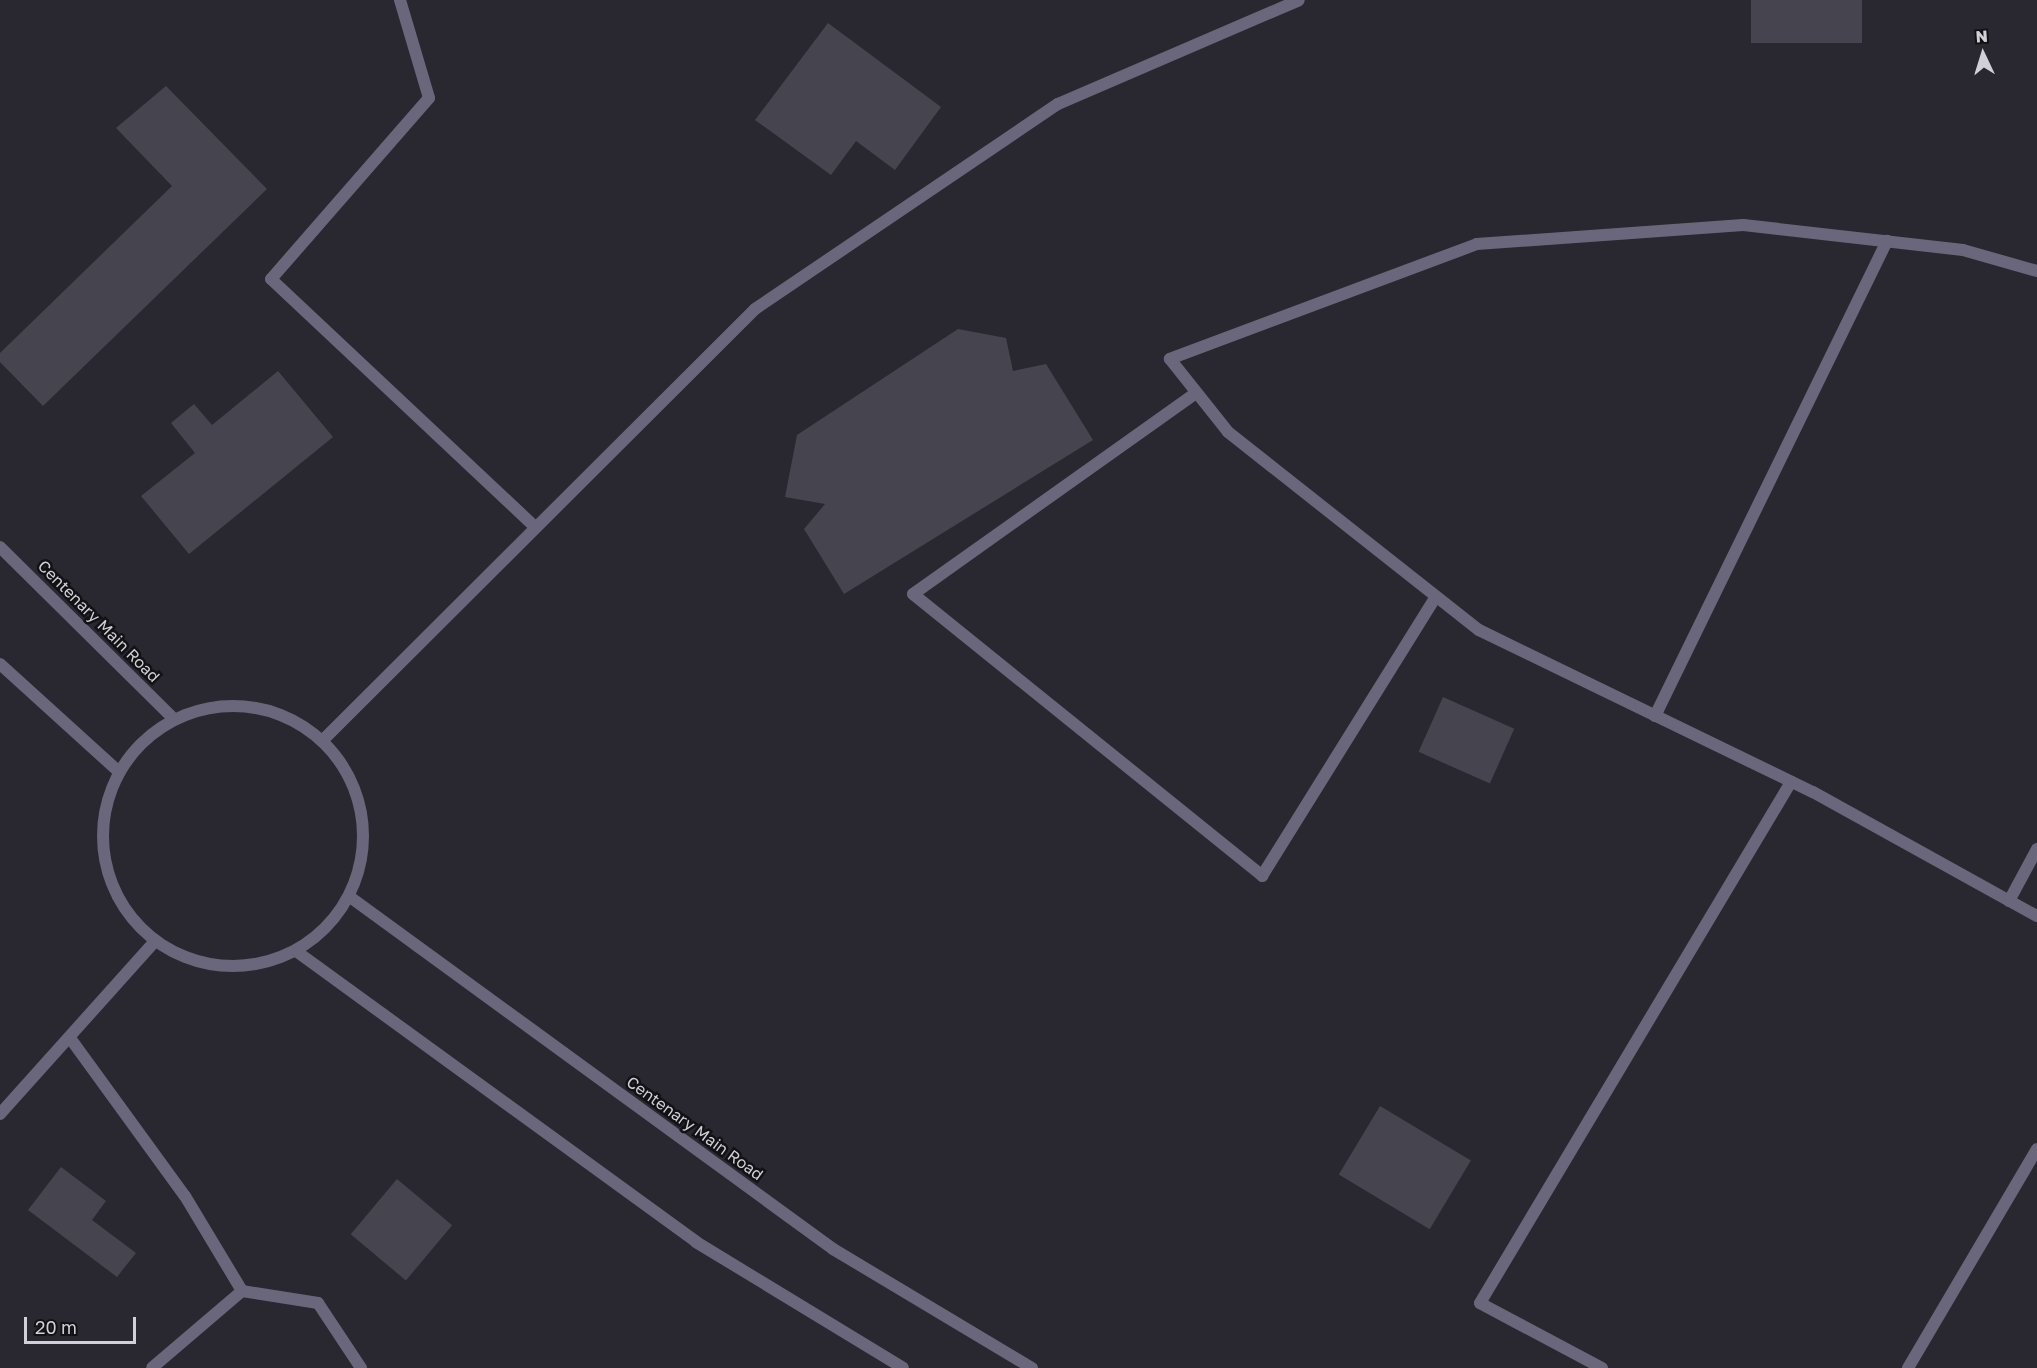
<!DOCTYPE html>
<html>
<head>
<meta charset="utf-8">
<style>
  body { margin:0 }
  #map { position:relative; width:2037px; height:1368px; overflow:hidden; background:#292831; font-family:"Golos Text",sans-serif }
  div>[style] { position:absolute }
  .building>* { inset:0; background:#46444e; transform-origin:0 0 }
  .minor>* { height:12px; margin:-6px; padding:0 6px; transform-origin:6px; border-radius:6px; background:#6a677c }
  .tertiary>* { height:12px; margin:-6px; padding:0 6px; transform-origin:6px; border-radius:6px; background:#6a677c }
  .tertiary>.ring { margin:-6px; padding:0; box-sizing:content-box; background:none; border:12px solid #6a677c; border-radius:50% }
  span { translate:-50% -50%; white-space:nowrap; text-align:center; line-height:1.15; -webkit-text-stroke:5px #121115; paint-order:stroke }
  .street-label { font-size:16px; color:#d1d0d6 }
  .north { position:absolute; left:1953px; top:24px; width:60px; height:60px; -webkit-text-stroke:4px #121115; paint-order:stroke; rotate:356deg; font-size:16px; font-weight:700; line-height:24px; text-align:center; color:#d1d0d6 }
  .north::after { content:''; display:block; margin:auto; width:21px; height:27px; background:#d1d0d6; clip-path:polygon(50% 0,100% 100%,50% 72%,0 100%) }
  .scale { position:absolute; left:24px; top:1317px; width:112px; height:27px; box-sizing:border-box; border:3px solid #d1d0d6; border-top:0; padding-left:8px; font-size:18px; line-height:21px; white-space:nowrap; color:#d1d0d6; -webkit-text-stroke:4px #121115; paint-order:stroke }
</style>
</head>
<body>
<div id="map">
  <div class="building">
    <div style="left:1751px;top:0;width:111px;height:43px"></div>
    <div style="clip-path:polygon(828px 23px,941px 107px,895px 170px,856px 141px,831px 175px,755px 120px)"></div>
    <div style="clip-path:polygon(166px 86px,267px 189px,43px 406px,0 362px,0 353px,172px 186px,116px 128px)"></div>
    <div style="clip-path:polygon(958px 329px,1006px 338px,1013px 371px,1046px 364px,1093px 440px,844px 594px,804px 529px,825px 504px,785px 497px,797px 435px)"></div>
    <div style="clip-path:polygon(278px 371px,333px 437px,189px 554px,141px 496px,195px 453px,171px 423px,194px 404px,212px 425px)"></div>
    <div style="left:1443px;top:697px;width:78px;height:60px;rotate:24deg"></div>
    <div style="left:1380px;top:1106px;width:106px;height:80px;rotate:31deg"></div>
    <div style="clip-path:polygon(61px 1167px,106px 1201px,92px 1220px,136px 1253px,117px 1277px,28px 1210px)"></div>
    <div style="left:397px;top:1179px;width:72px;height:72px;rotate:40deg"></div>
  </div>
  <div class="minor">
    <div style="left:400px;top:0;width:102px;rotate:73.5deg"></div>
    <div style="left:429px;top:98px;width:240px;rotate:131.1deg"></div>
    <div style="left:271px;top:279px;width:362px;rotate:43.2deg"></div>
    <div style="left:2037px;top:271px;width:77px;rotate:-164.2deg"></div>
    <div style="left:1963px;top:250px;width:221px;rotate:-173.5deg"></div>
    <div style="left:1743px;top:225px;width:267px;rotate:175.9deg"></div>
    <div style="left:1477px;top:244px;width:328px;rotate:159.5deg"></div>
    <div style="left:1170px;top:359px;width:93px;rotate:51.5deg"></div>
    <div style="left:1228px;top:432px;width:320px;rotate:38.3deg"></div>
    <div style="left:1479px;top:630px;width:371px;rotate:25.9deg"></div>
    <div style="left:1813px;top:792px;width:256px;rotate:29deg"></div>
    <div style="left:1196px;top:393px;width:347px;rotate:144.6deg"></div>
    <div style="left:913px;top:594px;width:449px;rotate:38.9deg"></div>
    <div style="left:1262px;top:876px;width:329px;rotate:-58.1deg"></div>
    <div style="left:1655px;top:716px;width:529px;rotate:-63.97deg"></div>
    <div style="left:323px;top:740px;width:610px;rotate:-44.93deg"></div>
    <div style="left:755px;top:309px;width:366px;rotate:-34.1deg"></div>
    <div style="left:1058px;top:104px;width:262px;rotate:-23.3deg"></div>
    <div style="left:2009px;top:901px;width:59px;rotate:-61.7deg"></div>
    <div style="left:70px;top:1038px;width:195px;rotate:54deg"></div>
    <div style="left:185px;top:1196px;width:111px;rotate:59deg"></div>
    <div style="left:242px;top:1291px;width:118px;rotate:139.5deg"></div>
    <div style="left:0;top:1114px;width:232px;rotate:-48.1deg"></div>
    <div style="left:242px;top:1291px;width:77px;rotate:9deg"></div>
    <div style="left:318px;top:1303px;width:78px;rotate:56.5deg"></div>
    <div style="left:1602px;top:1368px;width:138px;rotate:-152deg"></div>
    <div style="left:1480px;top:1303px;width:607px;rotate:-59.17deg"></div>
    <div style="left:1908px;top:1368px;width:254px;rotate:-59.5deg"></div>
  </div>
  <div class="tertiary">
    <div style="left:0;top:547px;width:245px;rotate:44.7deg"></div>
    <div style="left:0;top:664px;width:161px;rotate:42.2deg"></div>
    <div class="ring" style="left:103px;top:706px;width:248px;height:248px"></div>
    <div style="left:350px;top:897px;width:598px;rotate:36.08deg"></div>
    <div style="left:833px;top:1249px;width:232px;rotate:30.9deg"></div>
    <div style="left:296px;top:951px;width:495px;rotate:36deg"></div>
    <div style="left:696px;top:1242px;width:242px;rotate:31.3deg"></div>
  </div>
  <div class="street-label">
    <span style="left:99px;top:621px;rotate:45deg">Centenary Main Road</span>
    <span style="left:695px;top:1128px;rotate:36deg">Centenary Main Road</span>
  </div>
  <div class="north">N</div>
  <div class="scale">20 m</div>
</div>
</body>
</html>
